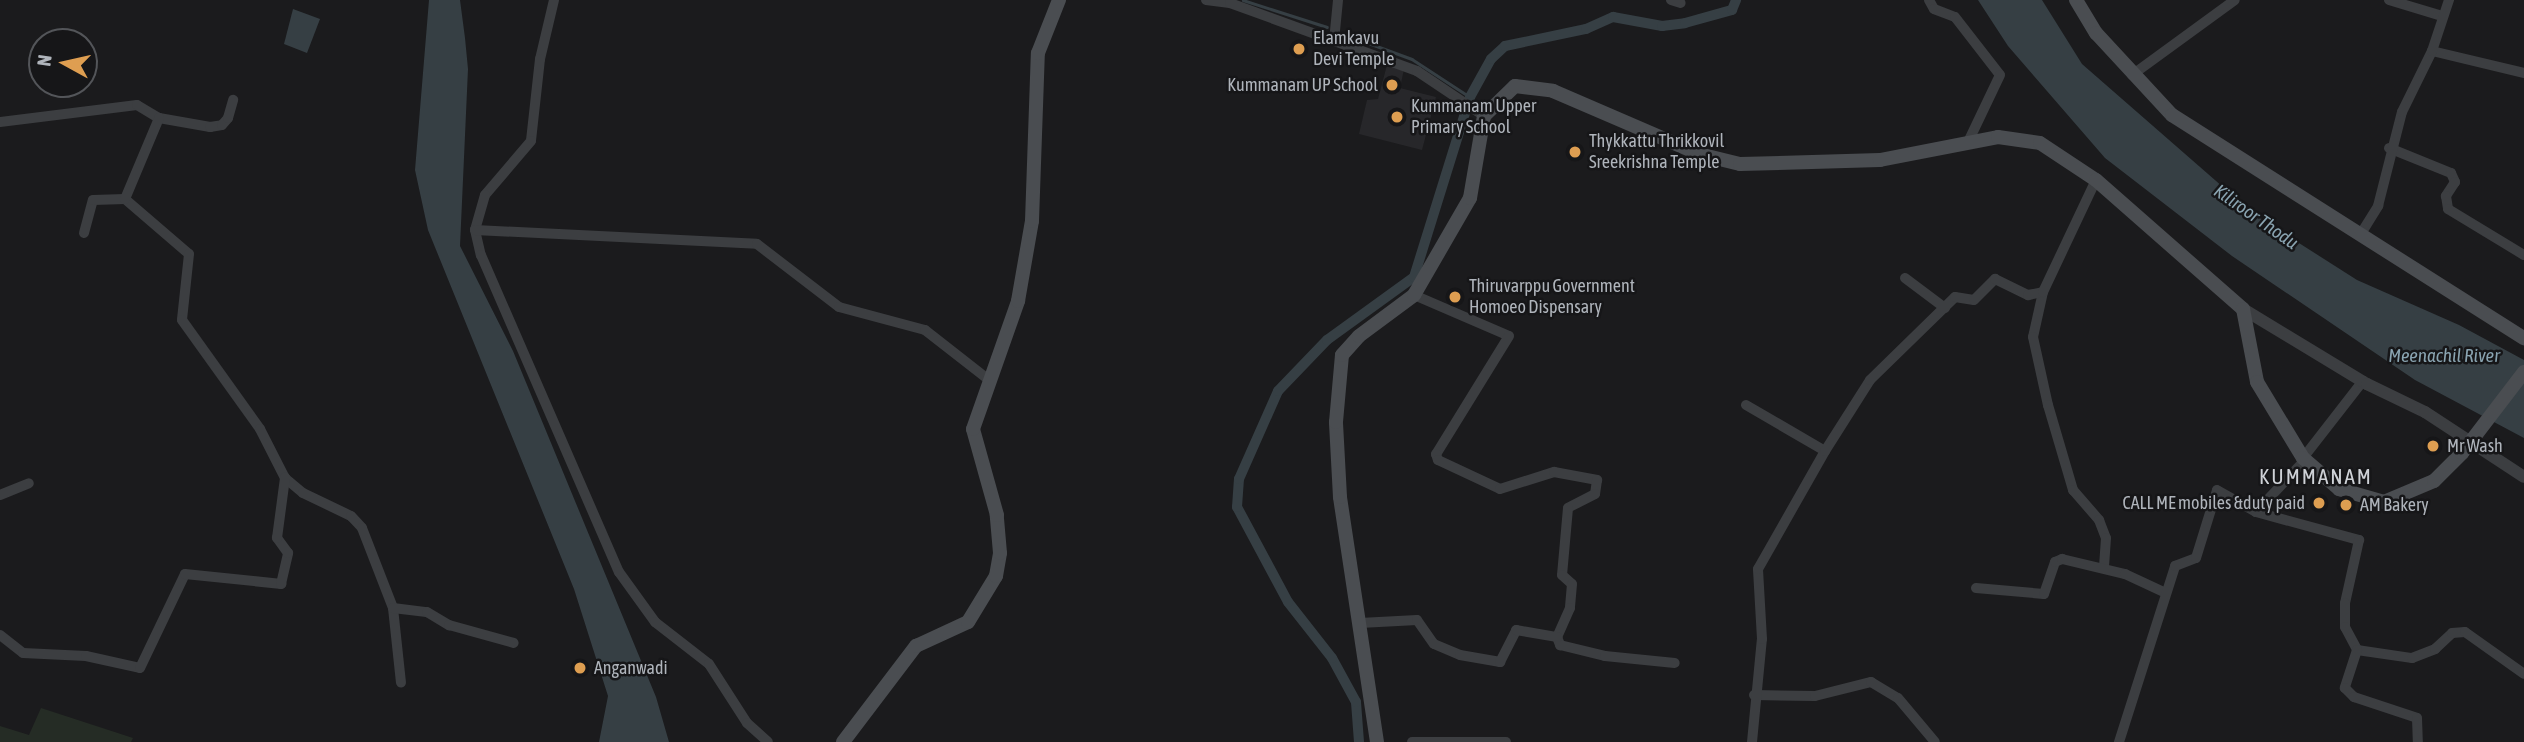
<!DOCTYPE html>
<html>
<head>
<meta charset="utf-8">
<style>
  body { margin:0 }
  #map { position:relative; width:2524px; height:742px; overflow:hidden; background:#1b1b1d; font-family:"Asap Condensed",sans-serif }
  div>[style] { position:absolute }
  .built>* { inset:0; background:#27272a }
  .green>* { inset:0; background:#252c25 }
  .water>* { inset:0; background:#363f44 }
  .stream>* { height:2.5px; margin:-1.25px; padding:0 1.25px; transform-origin:1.25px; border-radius:1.25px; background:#363f44 }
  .canal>* { height:10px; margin:-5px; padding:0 5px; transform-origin:5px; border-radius:5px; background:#363f44 }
  .minor>* { height:10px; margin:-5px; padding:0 5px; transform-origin:5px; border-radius:5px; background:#3c3e41 }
  .tertiary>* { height:12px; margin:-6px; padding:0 6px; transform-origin:6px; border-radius:6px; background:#3c3e41 }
  .secondary>* { height:14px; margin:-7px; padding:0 7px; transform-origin:7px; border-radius:7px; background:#4a4d51 }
  .secondary-bridge>* { height:14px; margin:-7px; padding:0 7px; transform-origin:7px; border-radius:7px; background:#4a4d51 }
  .dots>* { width:19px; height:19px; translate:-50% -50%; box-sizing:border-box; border:4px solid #161618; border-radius:50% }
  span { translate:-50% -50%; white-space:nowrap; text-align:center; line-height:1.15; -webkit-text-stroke:5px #161618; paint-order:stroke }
  .poi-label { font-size:18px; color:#afb4bb }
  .left { translate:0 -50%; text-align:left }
  .right { translate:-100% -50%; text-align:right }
  .water-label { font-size:19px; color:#8aa4b1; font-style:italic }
  .quarter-label { font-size:21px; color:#cfd2d7; letter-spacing:2px }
  .north { position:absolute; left:28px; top:28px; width:70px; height:70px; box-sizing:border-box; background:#161618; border:2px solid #535559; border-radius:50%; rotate:278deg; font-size:19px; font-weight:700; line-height:28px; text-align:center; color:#afb4bb }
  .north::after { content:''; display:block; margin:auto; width:24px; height:32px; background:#de9e51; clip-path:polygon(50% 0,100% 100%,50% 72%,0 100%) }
</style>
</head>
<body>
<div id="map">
  <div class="built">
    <div style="clip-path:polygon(1387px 65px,1404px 69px,1400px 88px,1436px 97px,1422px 150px,1359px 134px,1367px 100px,1378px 99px)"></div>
  </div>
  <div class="green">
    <div style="clip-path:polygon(41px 708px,133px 738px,131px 742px,0 742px,0 726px,29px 735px)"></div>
  </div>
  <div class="water">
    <div style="clip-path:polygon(429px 0,460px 0,465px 38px,468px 69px,460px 246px,513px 351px,656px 697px,669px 742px,599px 742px,608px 696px,574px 589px,428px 230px,415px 170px)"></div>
    <div style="clip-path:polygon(1978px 0,2042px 0,2082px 64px,2255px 215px,2357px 280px,2459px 325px,2524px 360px,2524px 438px,2415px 380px,2232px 256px,2105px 158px,2008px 46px)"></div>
    <div style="clip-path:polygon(293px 9px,320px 19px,307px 53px,284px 44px)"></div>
  </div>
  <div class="stream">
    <div style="left:1243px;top:0;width:88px;rotate:17.8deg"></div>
    <div style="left:1344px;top:34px;width:72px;rotate:20.2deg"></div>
    <div style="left:1412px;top:59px;width:69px;rotate:33.2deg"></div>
  </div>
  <div class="canal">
    <div style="left:1359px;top:742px;width:40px;rotate:-94.3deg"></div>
    <div style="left:1356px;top:702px;width:50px;rotate:-118.6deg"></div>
    <div style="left:1332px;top:658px;width:71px;rotate:-128.2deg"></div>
    <div style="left:1288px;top:602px;width:108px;rotate:-118.2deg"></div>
    <div style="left:1237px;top:507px;width:28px;rotate:-86deg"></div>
    <div style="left:1239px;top:479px;width:96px;rotate:-66.1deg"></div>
    <div style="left:1278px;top:391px;width:71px;rotate:-46.1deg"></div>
    <div style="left:1327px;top:340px;width:107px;rotate:-35.9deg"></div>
    <div style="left:1414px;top:277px;width:189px;rotate:-72.7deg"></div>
    <div style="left:1470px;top:97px;width:43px;rotate:-61.1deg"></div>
    <div style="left:1491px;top:59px;width:19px;rotate:-43deg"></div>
    <div style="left:1505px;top:46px;width:83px;rotate:-11.9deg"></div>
    <div style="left:1586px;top:29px;width:30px;rotate:-24deg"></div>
    <div style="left:1613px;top:17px;width:50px;rotate:10.4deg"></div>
    <div style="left:1662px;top:26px;width:23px;rotate:-7deg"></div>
    <div style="left:1685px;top:23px;width:49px;rotate:-15.5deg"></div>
    <div style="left:1732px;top:10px;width:11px;rotate:-68deg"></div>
  </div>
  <div class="minor">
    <div style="left:554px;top:0;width:61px;rotate:103.3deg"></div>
    <div style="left:540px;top:59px;width:82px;rotate:96.3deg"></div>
    <div style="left:531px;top:141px;width:71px;rotate:130.4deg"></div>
    <div style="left:485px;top:195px;width:36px;rotate:106deg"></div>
    <div style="left:475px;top:230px;width:26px;rotate:77deg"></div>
    <div style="left:481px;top:255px;width:346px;rotate:66.5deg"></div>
    <div style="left:619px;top:572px;width:62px;rotate:54.2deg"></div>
    <div style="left:655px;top:622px;width:68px;rotate:37.9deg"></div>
    <div style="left:709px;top:664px;width:70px;rotate:57.2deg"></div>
    <div style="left:747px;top:723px;width:28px;rotate:42deg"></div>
    <div style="left:1206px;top:0;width:24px;rotate:7deg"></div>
    <div style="left:1230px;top:3px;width:199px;rotate:20deg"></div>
    <div style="left:1417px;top:71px;width:81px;rotate:33.9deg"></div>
    <div style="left:1671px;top:0;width:10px;rotate:17deg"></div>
    <div style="left:1929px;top:0;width:10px;rotate:61deg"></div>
    <div style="left:1934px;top:9px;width:22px;rotate:21deg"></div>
    <div style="left:1955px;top:17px;width:73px;rotate:52.2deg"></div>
    <div style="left:2000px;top:75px;width:72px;rotate:115.5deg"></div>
    <div style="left:2389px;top:0;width:55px;rotate:16.8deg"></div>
    <div style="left:1334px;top:41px;width:41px;rotate:-84.4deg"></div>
    <div style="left:2432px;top:51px;width:95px;rotate:13.4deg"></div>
    <div style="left:2132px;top:75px;width:127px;rotate:-36.1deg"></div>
    <div style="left:0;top:122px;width:138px;rotate:-7.1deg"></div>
    <div style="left:137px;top:105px;width:26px;rotate:31deg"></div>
    <div style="left:159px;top:118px;width:52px;rotate:10deg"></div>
    <div style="left:210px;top:127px;width:12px;rotate:-9deg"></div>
    <div style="left:222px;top:125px;width:9px;rotate:-49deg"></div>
    <div style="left:228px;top:118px;width:19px;rotate:-74deg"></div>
    <div style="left:2389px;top:148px;width:67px;rotate:22deg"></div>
    <div style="left:2451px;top:173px;width:10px;rotate:66deg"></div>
    <div style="left:2455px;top:182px;width:17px;rotate:123deg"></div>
    <div style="left:2446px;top:196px;width:13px;rotate:81deg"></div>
    <div style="left:2448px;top:209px;width:89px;rotate:31.2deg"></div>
    <div style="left:125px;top:199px;width:84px;rotate:40.7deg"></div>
    <div style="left:189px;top:254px;width:66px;rotate:96.1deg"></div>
    <div style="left:182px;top:320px;width:134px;rotate:54.4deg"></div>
    <div style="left:260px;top:429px;width:55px;rotate:63deg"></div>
    <div style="left:285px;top:478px;width:23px;rotate:40deg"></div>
    <div style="left:303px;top:493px;width:53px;rotate:25.6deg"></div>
    <div style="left:351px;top:516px;width:16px;rotate:47deg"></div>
    <div style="left:362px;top:528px;width:86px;rotate:68.8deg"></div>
    <div style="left:393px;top:608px;width:75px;rotate:83.9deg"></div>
    <div style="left:475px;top:230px;width:282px;rotate:2.8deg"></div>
    <div style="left:757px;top:244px;width:103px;rotate:37.5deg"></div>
    <div style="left:839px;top:307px;width:89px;rotate:15deg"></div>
    <div style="left:925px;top:330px;width:81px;rotate:38deg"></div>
    <div style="left:2362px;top:232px;width:31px;rotate:-58deg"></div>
    <div style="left:2378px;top:206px;width:97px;rotate:-75.7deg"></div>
    <div style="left:2402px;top:112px;width:68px;rotate:-63.8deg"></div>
    <div style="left:2432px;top:51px;width:54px;rotate:-71.6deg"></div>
    <div style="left:84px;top:233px;width:34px;rotate:-75deg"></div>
    <div style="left:93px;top:200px;width:32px;rotate:-2deg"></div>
    <div style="left:125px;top:199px;width:88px;rotate:-67.2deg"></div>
    <div style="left:1905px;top:278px;width:50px;rotate:36.9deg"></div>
    <div style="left:2043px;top:292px;width:46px;rotate:102.5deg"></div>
    <div style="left:2033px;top:337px;width:70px;rotate:77.6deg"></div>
    <div style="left:2048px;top:405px;width:89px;rotate:73.6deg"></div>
    <div style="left:2073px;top:490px;width:40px;rotate:49deg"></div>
    <div style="left:2099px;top:520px;width:19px;rotate:69deg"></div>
    <div style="left:2106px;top:538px;width:30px;rotate:94deg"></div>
    <div style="left:1414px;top:295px;width:103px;rotate:23.3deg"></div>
    <div style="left:1509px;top:336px;width:139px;rotate:121.7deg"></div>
    <div style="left:1436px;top:454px;width:6px;rotate:72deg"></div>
    <div style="left:1438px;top:460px;width:68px;rotate:25.1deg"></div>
    <div style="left:1500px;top:489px;width:57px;rotate:-17.5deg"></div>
    <div style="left:1554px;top:472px;width:44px;rotate:10.5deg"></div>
    <div style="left:1597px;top:480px;width:14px;rotate:98deg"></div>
    <div style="left:1595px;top:494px;width:30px;rotate:153deg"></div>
    <div style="left:1568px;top:508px;width:67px;rotate:95.1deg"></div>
    <div style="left:1562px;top:575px;width:13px;rotate:42deg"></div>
    <div style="left:1572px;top:584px;width:24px;rotate:95deg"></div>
    <div style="left:1570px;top:608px;width:32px;rotate:114deg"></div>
    <div style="left:1557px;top:637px;width:9px;rotate:69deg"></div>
    <div style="left:1560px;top:645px;width:46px;rotate:13.7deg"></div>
    <div style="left:1605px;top:656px;width:70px;rotate:5.7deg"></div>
    <div style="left:1746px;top:405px;width:91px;rotate:30.2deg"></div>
    <div style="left:2303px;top:458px;width:98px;rotate:-52.1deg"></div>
    <div style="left:0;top:495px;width:31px;rotate:-22deg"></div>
    <div style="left:2256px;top:512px;width:71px;rotate:-46.7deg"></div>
    <div style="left:1976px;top:588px;width:68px;rotate:5deg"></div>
    <div style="left:2044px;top:594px;width:34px;rotate:-71deg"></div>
    <div style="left:2055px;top:562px;width:8px;rotate:-23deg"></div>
    <div style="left:2062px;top:559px;width:65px;rotate:13.4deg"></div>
    <div style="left:2125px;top:574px;width:45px;rotate:24.9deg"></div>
    <div style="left:393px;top:608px;width:34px;rotate:7deg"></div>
    <div style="left:427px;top:612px;width:26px;rotate:31deg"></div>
    <div style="left:449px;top:625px;width:67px;rotate:15.5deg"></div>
    <div style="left:1360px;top:623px;width:57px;rotate:-3deg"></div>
    <div style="left:1417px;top:620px;width:29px;rotate:55deg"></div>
    <div style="left:1434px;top:644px;width:28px;rotate:23deg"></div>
    <div style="left:1460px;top:655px;width:41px;rotate:9.9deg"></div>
    <div style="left:1500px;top:662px;width:36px;rotate:-63deg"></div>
    <div style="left:1516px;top:630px;width:42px;rotate:9.7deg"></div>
    <div style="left:0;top:635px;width:29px;rotate:38deg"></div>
    <div style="left:23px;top:653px;width:63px;rotate:2.7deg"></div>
    <div style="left:86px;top:656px;width:55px;rotate:12.5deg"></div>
    <div style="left:140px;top:668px;width:104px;rotate:-64.4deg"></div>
    <div style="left:185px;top:574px;width:97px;rotate:5.9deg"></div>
    <div style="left:281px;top:584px;width:32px;rotate:-77deg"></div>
    <div style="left:288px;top:553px;width:19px;rotate:-126deg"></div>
    <div style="left:277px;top:538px;width:61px;rotate:-82.4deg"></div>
    <div style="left:2357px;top:650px;width:56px;rotate:8.3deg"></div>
    <div style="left:2412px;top:658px;width:25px;rotate:-21deg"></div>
    <div style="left:2435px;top:649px;width:23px;rotate:-43deg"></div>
    <div style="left:2452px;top:633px;width:13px;rotate:-4deg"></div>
    <div style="left:2465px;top:632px;width:72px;rotate:35.4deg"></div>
    <div style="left:1754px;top:695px;width:61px;rotate:0.9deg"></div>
    <div style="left:1815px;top:696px;width:58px;rotate:-14deg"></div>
    <div style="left:1871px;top:682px;width:31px;rotate:31deg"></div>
    <div style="left:1898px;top:698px;width:57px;rotate:49.9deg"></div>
    <div style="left:1412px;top:742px;width:94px"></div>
    <div style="left:1752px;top:742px;width:103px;rotate:-84.5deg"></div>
    <div style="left:1762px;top:639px;width:70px;rotate:-93.3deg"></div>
    <div style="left:1758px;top:569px;width:136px;rotate:-60.4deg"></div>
    <div style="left:1825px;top:451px;width:84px;rotate:-57.6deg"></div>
    <div style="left:1870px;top:380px;width:119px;rotate:-44.3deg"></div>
    <div style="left:1955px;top:297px;width:19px;rotate:9deg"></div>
    <div style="left:1974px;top:300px;width:30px;rotate:-45deg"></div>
    <div style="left:1995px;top:279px;width:37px;rotate:26deg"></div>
    <div style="left:2028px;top:295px;width:15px;rotate:-11deg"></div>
    <div style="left:2043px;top:292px;width:124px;rotate:-64.7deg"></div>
    <div style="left:2119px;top:742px;width:185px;rotate:-72.3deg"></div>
    <div style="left:2175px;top:566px;width:22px;rotate:-21deg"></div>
    <div style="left:2196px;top:558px;width:71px;rotate:-72.8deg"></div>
    <div style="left:2217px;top:490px;width:45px;rotate:29.4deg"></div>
    <div style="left:2256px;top:512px;width:107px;rotate:15.2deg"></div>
    <div style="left:2359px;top:540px;width:65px;rotate:102.5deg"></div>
    <div style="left:2345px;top:603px;width:24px;rotate:90deg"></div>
    <div style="left:2345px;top:627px;width:26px;rotate:62deg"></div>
    <div style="left:2357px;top:650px;width:40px;rotate:108deg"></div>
    <div style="left:2345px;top:688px;width:13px;rotate:45deg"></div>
    <div style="left:2354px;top:697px;width:66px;rotate:18.4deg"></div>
    <div style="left:2417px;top:718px;width:24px;rotate:88deg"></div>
  </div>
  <div class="tertiary">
    <div style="left:2243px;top:309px;width:145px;rotate:31.2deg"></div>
    <div style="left:2367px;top:384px;width:64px;rotate:25.8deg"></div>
    <div style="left:2425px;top:412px;width:118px;rotate:33.3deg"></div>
  </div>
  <div class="secondary">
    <div style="left:2076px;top:0;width:39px;rotate:59deg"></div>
    <div style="left:2096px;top:33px;width:112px;rotate:47.2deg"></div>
    <div style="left:2172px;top:115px;width:417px;rotate:32.4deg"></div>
    <div style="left:843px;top:742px;width:121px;rotate:-52.8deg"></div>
    <div style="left:916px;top:646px;width:57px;rotate:-24.8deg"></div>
    <div style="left:968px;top:622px;width:54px;rotate:-58.7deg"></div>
    <div style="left:996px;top:576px;width:23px;rotate:-80deg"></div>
    <div style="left:1000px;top:553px;width:38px;rotate:-95deg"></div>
    <div style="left:997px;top:515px;width:89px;rotate:-105.6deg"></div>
    <div style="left:973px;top:429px;width:136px;rotate:-70.6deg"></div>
    <div style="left:1018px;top:301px;width:81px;rotate:-80.1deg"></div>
    <div style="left:1032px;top:221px;width:168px;rotate:-88deg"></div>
    <div style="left:1038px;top:53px;width:57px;rotate:-68.4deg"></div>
    <div style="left:1377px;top:742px;width:248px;rotate:-98.6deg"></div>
    <div style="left:1340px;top:497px;width:75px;rotate:-93.1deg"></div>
    <div style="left:1336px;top:422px;width:67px;rotate:-84.9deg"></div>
    <div style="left:1342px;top:355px;width:25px;rotate:-48deg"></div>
    <div style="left:1359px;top:336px;width:69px;rotate:-36.7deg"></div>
    <div style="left:1414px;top:295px;width:112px;rotate:-60deg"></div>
    <div style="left:1470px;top:198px;width:83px;rotate:-80.3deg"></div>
    <div style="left:1484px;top:116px;width:43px;rotate:-44.1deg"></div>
    <div style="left:1515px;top:86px;width:38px;rotate:7deg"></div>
    <div style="left:1553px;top:91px;width:159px;rotate:23.3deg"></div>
    <div style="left:1699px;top:154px;width:42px;rotate:13.7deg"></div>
    <div style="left:1740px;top:164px;width:140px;rotate:-1.6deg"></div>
    <div style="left:1880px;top:160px;width:120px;rotate:-11deg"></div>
    <div style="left:1998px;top:137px;width:42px;rotate:8.1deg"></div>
    <div style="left:2040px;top:143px;width:67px;rotate:33.5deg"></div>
    <div style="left:2096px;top:180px;width:196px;rotate:41.3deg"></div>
    <div style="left:2243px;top:309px;width:74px;rotate:79.1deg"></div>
    <div style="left:2257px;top:382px;width:89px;rotate:58.8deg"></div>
    <div style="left:2303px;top:458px;width:48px;rotate:40.7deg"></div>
    <div style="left:2339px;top:489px;width:47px;rotate:16.1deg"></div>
    <div style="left:2384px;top:502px;width:54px;rotate:-22.8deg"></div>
    <div style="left:2434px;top:481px;width:40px;rotate:-45deg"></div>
  </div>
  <div class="secondary-bridge">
    <div style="left:2462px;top:453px;width:102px;rotate:-52.6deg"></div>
  </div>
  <div class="dots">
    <div style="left:1299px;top:49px;background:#de9e51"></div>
    <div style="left:1392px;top:85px;background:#de9e51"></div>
    <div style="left:1397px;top:117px;background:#de9e51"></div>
    <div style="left:1575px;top:152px;background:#de9e51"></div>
    <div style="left:1455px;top:297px;background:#de9e51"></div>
    <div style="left:2433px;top:446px;background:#de9e51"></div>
    <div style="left:2319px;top:503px;background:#de9e51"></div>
    <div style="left:2346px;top:505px;background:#de9e51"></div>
    <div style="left:580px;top:668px;background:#de9e51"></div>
  </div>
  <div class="poi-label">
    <span class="left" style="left:1313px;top:49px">Elamkavu<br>Devi Temple</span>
    <span class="right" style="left:1378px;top:85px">Kummanam UP School</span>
    <span class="left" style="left:1411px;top:117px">Kummanam Upper<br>Primary School</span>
    <span class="left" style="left:1589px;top:152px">Thykkattu Thrikkovil<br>Sreekrishna Temple</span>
    <span class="left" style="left:1469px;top:297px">Thiruvarppu Government<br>Homoeo Dispensary</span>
    <span class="left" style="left:2447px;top:446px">Mr Wash</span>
    <span class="right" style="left:2305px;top:503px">CALL ME mobiles &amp;duty paid</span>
    <span class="left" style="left:2360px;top:505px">AM Bakery</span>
    <span class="left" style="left:594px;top:668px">Anganwadi</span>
  </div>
  <div class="water-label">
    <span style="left:2256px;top:217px;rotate:35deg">Kiliroor Thodu</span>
    <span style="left:2444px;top:356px">Meenachil River</span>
  </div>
  <div class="quarter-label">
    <span style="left:2316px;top:476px">KUMMANAM</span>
  </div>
  <div class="north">N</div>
</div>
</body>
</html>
